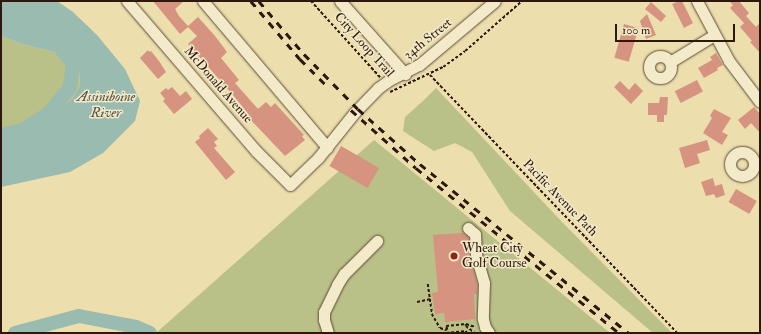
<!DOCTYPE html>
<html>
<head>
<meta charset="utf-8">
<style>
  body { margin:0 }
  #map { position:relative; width:761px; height:334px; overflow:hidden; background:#ecdead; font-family:"IM FELL Double Pica",serif }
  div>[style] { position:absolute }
  .green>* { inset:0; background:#b9c188 }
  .water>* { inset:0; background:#99bbb0 }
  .river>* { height:14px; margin:-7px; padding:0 7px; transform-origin:7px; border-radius:7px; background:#99bbb0 }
  .building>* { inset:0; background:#d59380; transform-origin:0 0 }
  .path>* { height:1.5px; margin-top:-0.75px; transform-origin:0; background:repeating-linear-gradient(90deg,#2e170d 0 3px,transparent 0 5px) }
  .roads { filter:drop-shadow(0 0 1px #5e4935) drop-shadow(0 0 1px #5e4935) }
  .minor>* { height:11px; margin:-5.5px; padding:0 5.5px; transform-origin:5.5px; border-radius:5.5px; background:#f3eaca }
  .minor>.ring { margin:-5.5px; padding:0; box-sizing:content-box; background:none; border:11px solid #f3eaca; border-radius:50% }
  .rail>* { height:2.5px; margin-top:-1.25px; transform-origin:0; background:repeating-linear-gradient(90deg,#2e170d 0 7px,transparent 0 14px) }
  .dots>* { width:11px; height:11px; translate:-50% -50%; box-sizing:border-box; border:2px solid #f3eaca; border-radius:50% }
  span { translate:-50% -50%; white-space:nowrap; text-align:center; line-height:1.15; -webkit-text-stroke:3px #f3eaca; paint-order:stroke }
  .street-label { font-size:13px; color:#2e170d }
  .poi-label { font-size:13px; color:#2e170d }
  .left { translate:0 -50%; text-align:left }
  .water-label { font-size:14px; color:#535046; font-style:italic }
  .frame { position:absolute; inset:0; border:2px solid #2e170d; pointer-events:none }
  .scale { position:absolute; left:615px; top:24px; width:120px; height:18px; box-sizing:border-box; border:2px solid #2e170d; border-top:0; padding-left:5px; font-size:12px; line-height:14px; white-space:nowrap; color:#2e170d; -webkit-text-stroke:3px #f3eaca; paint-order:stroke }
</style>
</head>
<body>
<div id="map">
  <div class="green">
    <div style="clip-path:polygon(1px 36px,22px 44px,58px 53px,79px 70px,80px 86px,72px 99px,47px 117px,1px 131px)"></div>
    <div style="clip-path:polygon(436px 88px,562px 222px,672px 333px,653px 333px,510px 211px,472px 152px,455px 143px,434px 151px,403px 131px,405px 117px,423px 101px)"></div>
    <div style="clip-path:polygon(374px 140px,610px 333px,156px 333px)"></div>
  </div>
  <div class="water">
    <div style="clip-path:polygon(1px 1px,57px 1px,73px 12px,97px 35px,125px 69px,140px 101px,135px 121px,103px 153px,70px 172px,1px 187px,1px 131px,47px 117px,72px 99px,80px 86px,79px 70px,58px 53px,22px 44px,1px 36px)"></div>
  </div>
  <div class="river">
    <div style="left:1px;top:135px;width:23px;rotate:-13deg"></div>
    <div style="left:23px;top:130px;width:31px;rotate:-33deg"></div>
    <div style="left:49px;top:113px;width:33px;rotate:-51deg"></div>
    <div style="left:70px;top:87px;width:23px;rotate:-83deg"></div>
    <div style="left:73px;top:64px;width:18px;rotate:-128deg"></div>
    <div style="left:15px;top:333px;width:66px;rotate:-14.9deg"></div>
    <div style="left:79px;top:316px;width:58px;rotate:10.9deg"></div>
    <div style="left:136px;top:327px;width:15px;rotate:23deg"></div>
  </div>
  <div class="building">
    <div style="clip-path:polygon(153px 1px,184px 1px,175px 9px,179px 16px,188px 26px,198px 17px,215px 36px,227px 52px,221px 58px,239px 80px,235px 83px,258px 109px,266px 102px,271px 107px,275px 103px,304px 135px,302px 136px,305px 140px,285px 156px,249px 118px,250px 116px,233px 95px,188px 44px,197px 36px,188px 27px,180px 34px)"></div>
    <div style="clip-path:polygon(679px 1px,682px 1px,693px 23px,684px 28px,672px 4px)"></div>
    <div style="clip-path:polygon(729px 1px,739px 1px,749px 13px,746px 16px,756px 27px,760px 23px,760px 53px,750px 42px,752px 41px,740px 27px,744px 23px,730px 8px,733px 5px)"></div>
    <div style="clip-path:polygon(651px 2px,666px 16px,661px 22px,645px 9px)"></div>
    <div style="clip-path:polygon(647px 14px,656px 35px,646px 39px,640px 21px)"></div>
    <div style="left:624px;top:24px;width:15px;height:35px;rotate:16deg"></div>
    <div style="clip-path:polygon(148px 50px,149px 52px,151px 51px,159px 61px,166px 72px,158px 79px,140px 58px)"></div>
    <div style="clip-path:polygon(716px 53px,723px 65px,717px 68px,718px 70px,704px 78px,698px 68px,712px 60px,710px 57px)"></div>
    <div style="left:697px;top:80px;width:13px;height:25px;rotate:63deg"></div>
    <div style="clip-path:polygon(620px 81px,629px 90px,635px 83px,643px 91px,631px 104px,614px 87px)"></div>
    <div style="clip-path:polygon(172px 87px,180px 96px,186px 91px,192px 99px,174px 114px,163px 101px,165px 99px,160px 93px,166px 88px,168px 90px)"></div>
    <div style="clip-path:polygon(660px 97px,668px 97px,667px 115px,664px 115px,664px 122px,657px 122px,657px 115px,648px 115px,648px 103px,659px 103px)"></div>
    <div style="clip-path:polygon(754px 107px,760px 114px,760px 133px,751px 123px,745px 129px,738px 120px)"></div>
    <div style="clip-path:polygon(714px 109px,731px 118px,722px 132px,728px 135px,722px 145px,703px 133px,712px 118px,710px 116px)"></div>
    <div style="clip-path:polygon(208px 128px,218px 139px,214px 142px,217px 146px,214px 148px,235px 172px,226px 180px,195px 142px,200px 138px,199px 136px)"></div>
    <div style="clip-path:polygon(707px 140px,710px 150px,697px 154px,700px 163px,685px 168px,679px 148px)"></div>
    <div style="left:341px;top:146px;width:44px;height:23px;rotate:30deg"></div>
    <div style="clip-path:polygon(713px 178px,715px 186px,722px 184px,725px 195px,716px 198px,714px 194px,706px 196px,701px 182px)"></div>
    <div style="left:736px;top:189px;width:24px;height:15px;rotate:30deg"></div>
    <div style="clip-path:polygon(463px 233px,468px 237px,469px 257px,477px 284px,477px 294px,474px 294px,475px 319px,445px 322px,444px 313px,435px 314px,432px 293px,438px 292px,433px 235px)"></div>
  </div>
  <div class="path">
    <div style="left:311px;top:1px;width:103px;rotate:47.8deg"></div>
    <div style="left:430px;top:75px;width:357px;rotate:46.2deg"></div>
    <div style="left:390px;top:92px;width:59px;rotate:-25.3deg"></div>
    <div style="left:443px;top:67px;width:27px;rotate:-36deg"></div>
    <div style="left:465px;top:51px;width:76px;rotate:-41.3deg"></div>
    <div style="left:428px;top:284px;width:30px;rotate:82deg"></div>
    <div style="left:432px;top:314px;width:16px;rotate:60deg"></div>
    <div style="left:440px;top:328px;width:7px;rotate:16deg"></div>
    <div style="left:447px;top:330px;width:4px;rotate:-104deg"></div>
    <div style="left:446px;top:326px;width:20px;rotate:-6deg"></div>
    <div style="left:466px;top:324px;width:2px;rotate:90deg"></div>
    <div style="left:466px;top:326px;width:11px;rotate:38deg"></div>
    <div style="left:417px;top:302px;width:14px;rotate:-12deg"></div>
    <div style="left:466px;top:324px;width:9px;rotate:18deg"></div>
    <div style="left:446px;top:333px;width:20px;rotate:-6deg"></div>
    <div style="left:466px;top:331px;width:2px;rotate:63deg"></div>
  </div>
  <div class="roads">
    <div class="minor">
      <div style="left:127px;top:1px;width:198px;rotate:49.3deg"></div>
      <div style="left:256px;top:151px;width:48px;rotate:45deg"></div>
      <div style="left:290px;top:185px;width:39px;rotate:-44deg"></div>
      <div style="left:318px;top:158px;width:58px;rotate:-51.3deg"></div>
      <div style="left:354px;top:113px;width:35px;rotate:-46deg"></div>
      <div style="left:378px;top:88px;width:16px;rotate:-35deg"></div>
      <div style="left:391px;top:79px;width:31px;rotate:-27deg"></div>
      <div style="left:419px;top:65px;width:99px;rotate:-40.1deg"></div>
      <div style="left:203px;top:1px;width:192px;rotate:49.7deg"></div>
      <div style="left:340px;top:1px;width:98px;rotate:48.3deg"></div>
      <div style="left:697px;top:1px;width:68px;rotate:61.9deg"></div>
      <div style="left:729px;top:61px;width:51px;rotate:52.9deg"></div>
      <div class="ring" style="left:649px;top:56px;width:11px;height:11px"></div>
      <div style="left:670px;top:62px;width:52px;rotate:-31.5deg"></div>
      <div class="ring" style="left:730px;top:152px;width:13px;height:13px"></div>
      <div style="left:468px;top:228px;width:9px;rotate:41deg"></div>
      <div style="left:475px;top:234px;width:21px;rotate:87deg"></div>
      <div style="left:476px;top:255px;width:29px;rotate:74deg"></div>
      <div style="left:484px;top:283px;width:36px;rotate:92deg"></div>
      <div style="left:483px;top:319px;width:8px;rotate:76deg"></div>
      <div style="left:485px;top:327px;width:7px;rotate:56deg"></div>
      <div style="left:328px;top:333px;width:14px;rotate:-107deg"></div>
      <div style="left:324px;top:320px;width:8px;rotate:-90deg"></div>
      <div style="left:324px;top:312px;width:30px;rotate:-64deg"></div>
      <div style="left:337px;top:285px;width:13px;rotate:-58deg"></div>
      <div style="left:344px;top:274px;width:47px;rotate:-45deg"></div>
    </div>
  </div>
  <div class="rail">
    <div style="left:251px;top:1px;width:76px;rotate:49.8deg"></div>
    <div style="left:300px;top:59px;width:38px;rotate:45deg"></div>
    <div style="left:259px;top:1px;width:70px;rotate:49.7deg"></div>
    <div style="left:304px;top:54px;width:77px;rotate:45.5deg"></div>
    <div style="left:358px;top:109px;width:83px;rotate:41.6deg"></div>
    <div style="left:420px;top:164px;width:269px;rotate:39deg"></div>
    <div style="left:351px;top:110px;width:87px;rotate:41.7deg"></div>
    <div style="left:416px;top:168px;width:262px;rotate:39.1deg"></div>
  </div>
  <div class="dots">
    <div style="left:454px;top:256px;background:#8f2418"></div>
  </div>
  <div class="street-label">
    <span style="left:428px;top:39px;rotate:-39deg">34th Street</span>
    <span style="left:364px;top:45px;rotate:48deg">City Loop Trail</span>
    <span style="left:218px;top:85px;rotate:49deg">McDonald Avenue</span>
    <span style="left:560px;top:198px;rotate:46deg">Pacific Avenue Path</span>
  </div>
  <div class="poi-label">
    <span class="left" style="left:462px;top:256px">Wheat City<br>Golf Course</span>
  </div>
  <div class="water-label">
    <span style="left:106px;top:105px">Assiniboine<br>River</span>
  </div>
  <div class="frame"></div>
  <div class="scale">100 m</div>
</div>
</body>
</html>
